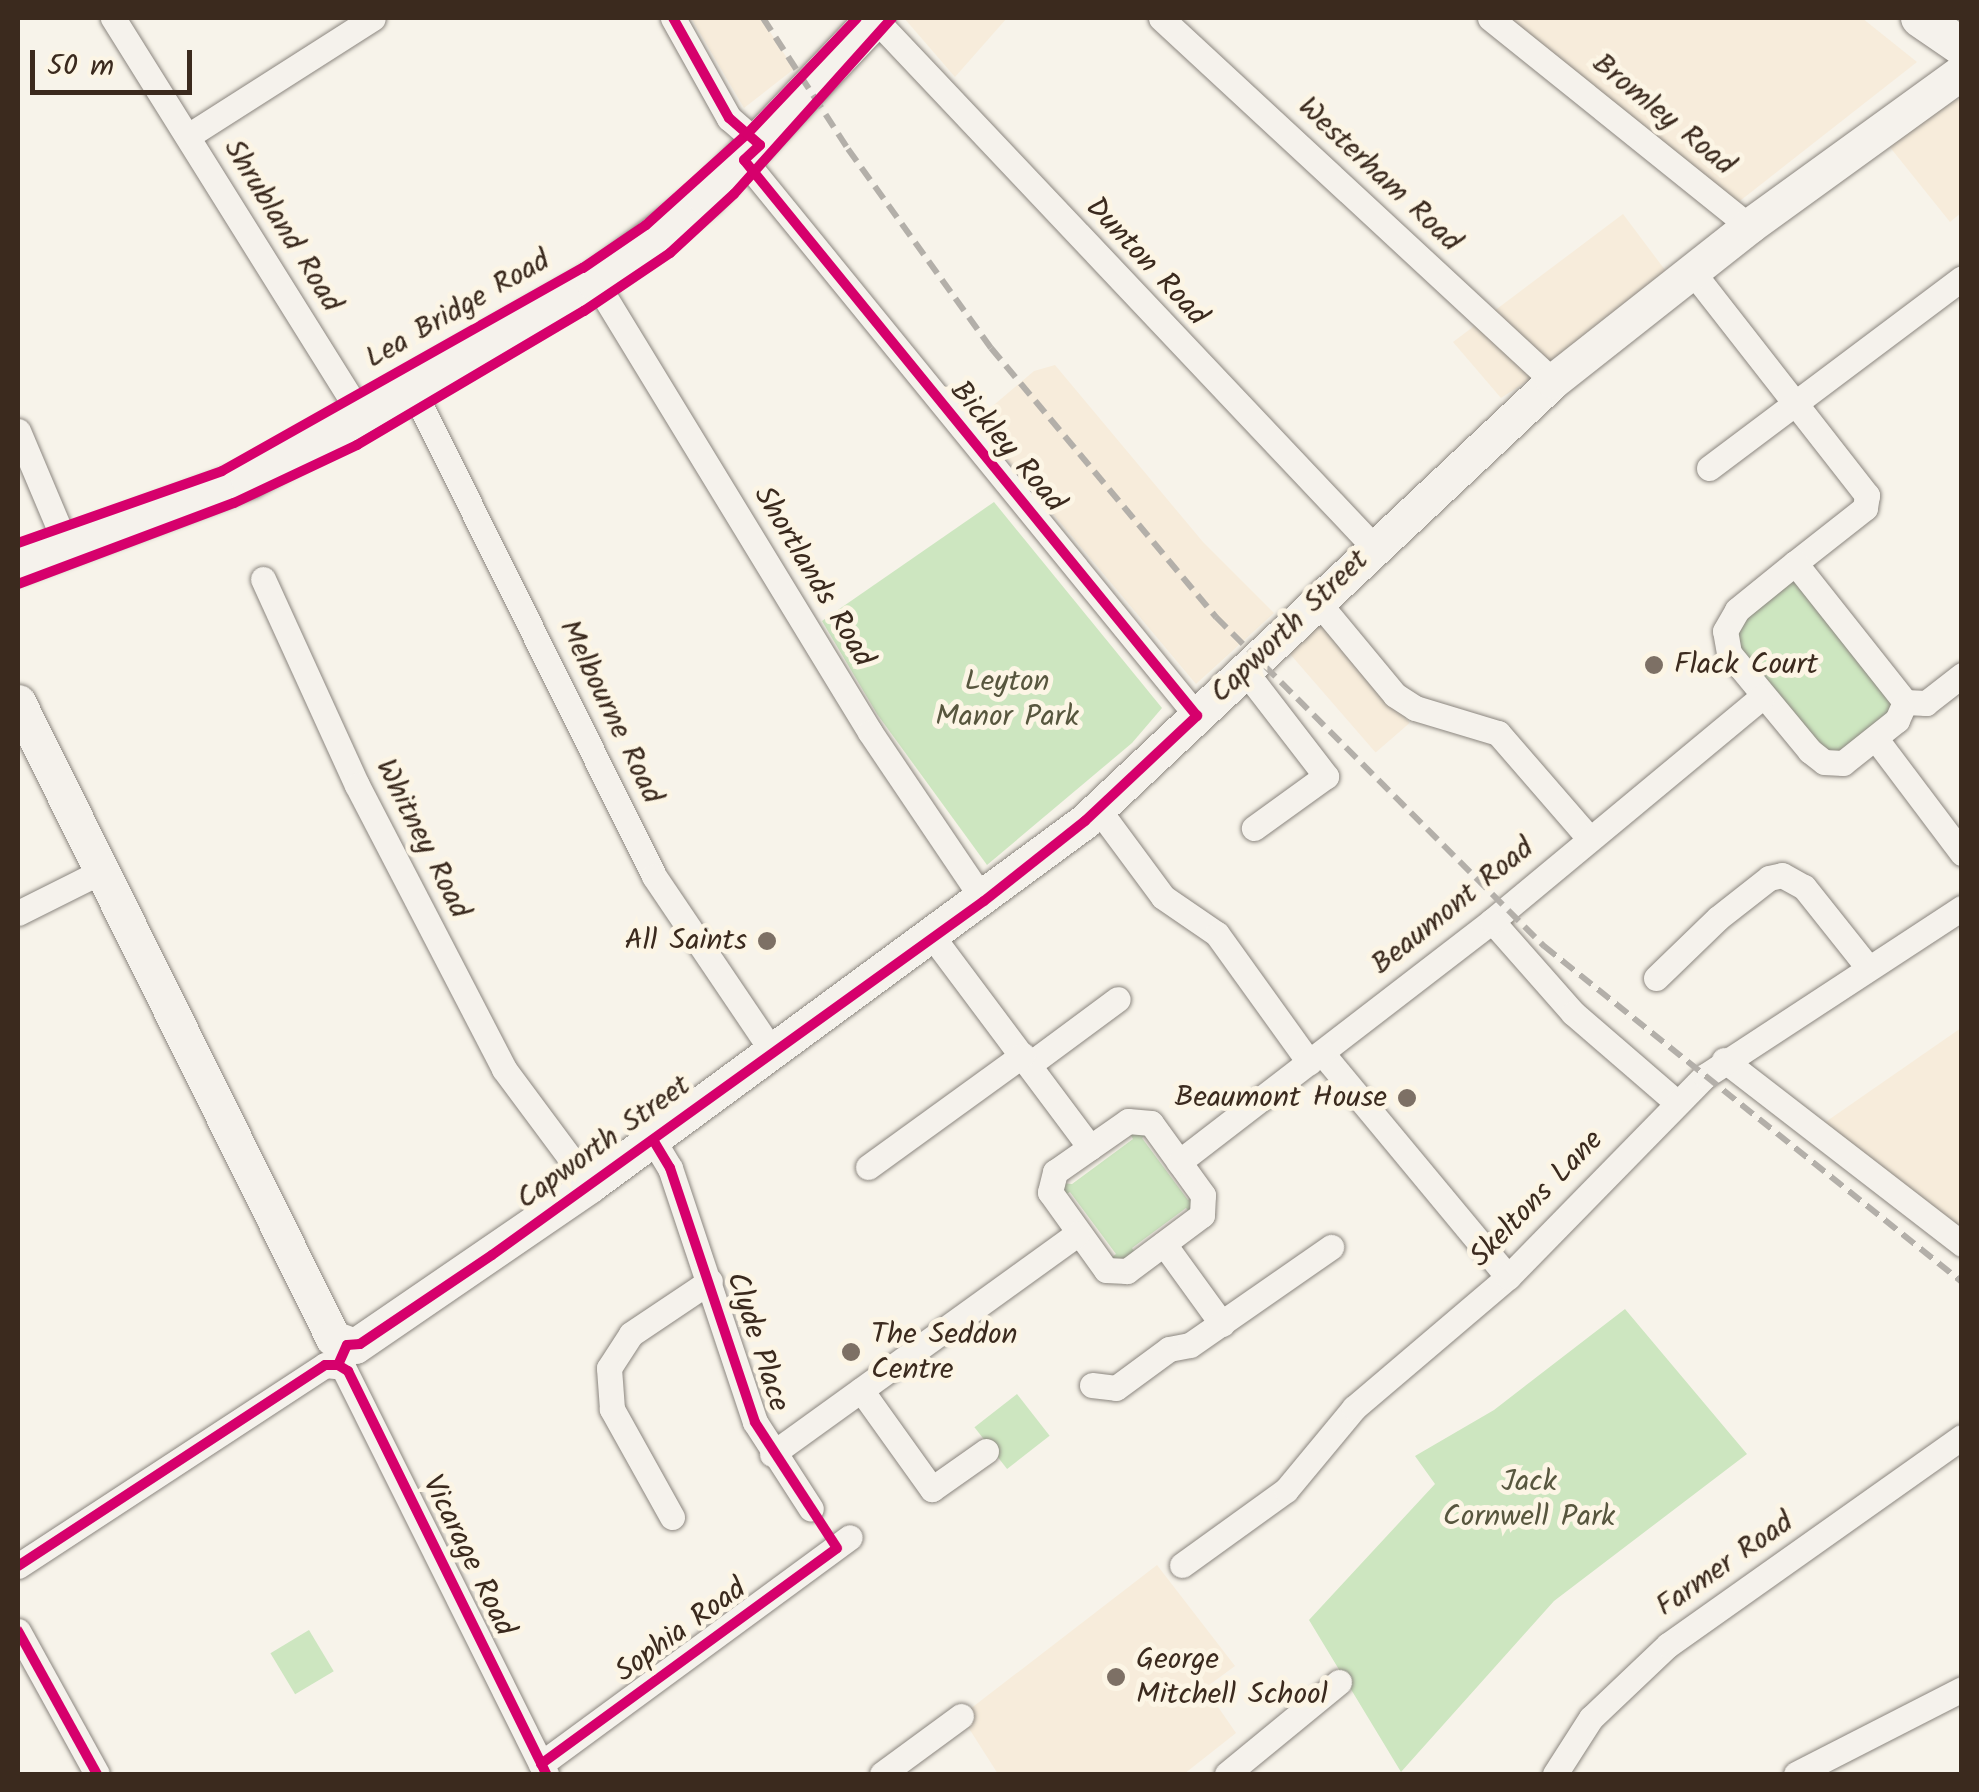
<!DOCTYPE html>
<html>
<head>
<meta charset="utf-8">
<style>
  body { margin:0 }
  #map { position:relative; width:1979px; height:1792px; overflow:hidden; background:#f7f3ea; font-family:Kalam,sans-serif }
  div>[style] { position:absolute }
  .built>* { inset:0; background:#f7ecdb; transform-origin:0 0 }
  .green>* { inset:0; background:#cde6c0; transform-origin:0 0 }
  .roads { filter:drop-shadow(0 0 2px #8b867f) drop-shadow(0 0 2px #8b867f) }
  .street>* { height:25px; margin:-12.5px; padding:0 12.5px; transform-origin:12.5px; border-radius:12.5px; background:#f5f2ec }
  .secondary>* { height:35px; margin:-17.5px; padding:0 17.5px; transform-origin:17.5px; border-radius:17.5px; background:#f5f2ec }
  .primary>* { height:38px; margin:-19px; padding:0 19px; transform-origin:19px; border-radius:19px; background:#f5f2ec }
  .rail>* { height:6px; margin-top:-3px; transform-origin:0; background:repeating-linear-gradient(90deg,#b3afa9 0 15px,transparent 0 23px) }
  .cycleway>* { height:10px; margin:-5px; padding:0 5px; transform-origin:5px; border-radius:5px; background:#d6006c }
  .dots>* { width:28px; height:28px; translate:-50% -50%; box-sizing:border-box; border:5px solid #fcf5e5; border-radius:50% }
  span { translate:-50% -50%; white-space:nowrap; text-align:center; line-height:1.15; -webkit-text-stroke:10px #fcf5e5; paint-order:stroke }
  .street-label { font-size:30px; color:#3b2a1e }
  .poi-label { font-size:30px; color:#3b2a1e }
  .left { translate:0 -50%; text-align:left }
  .right { translate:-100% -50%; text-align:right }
  .park-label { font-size:30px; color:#57563e }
  .frame { position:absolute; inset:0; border:20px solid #3b2a1e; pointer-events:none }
  .scale { position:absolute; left:30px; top:50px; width:162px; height:45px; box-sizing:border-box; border:5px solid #3b2a1e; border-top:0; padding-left:12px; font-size:30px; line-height:35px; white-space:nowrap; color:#3b2a1e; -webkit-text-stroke:8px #fcf5e5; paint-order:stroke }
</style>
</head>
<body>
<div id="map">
  <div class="built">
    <div style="clip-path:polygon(691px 18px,761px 18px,794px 69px,744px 108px)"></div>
    <div style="clip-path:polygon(904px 18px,1007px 18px,955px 77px)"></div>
    <div style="clip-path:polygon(1510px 18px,1862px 18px,1917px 62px,1736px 204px)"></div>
    <div style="clip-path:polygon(1961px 96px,1961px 213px,1950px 222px,1889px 146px)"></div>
    <div style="clip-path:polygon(1623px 214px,1677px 286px,1501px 398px,1453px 342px)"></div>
    <div style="clip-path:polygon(1055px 365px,1203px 542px,1274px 613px,1196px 684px,975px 421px,1034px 371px)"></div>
    <div style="left:1321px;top:621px;width:135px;height:45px;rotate:49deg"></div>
    <div style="clip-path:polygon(1961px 1028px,1961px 1234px,1814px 1130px)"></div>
    <div style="clip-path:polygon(1157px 1565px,1235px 1666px,1205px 1688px,1236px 1733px,1184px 1774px,998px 1774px,961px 1716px)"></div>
  </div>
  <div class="green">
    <div style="clip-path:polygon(994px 502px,1162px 708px,1132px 743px,987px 865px,877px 714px,822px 621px)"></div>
    <div style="clip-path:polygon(1795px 563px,1905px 702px,1824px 762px,1729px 653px,1737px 610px)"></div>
    <div style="clip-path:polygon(1129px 1132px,1147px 1133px,1142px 1138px,1188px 1200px,1194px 1197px,1191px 1214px,1186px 1208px,1132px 1248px,1137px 1255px,1125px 1264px,1110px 1259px,1116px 1254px,1070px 1192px,1063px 1196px,1061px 1183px,1072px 1184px,1133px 1139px)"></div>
    <div style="clip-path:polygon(1625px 1309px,1747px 1454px,1554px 1601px,1401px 1772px,1309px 1620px,1435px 1484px,1415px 1456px,1494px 1410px)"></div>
    <div style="left:1017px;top:1394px;width:53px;height:54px;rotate:52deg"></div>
    <div style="left:309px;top:1630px;width:48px;height:45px;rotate:59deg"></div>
  </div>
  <div class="roads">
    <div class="street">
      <div style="left:113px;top:18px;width:472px;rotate:58deg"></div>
      <div style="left:673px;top:18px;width:115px;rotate:60.8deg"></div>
      <div style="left:729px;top:118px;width:41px;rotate:41.1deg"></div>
      <div style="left:1161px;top:18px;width:534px;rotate:42.8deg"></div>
      <div style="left:1490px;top:18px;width:332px;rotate:38.8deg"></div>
      <div style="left:875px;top:19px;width:726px;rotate:46.62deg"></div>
      <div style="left:188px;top:136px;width:219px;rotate:-32.5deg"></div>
      <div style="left:744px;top:160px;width:717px;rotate:50.83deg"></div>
      <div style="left:1691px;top:270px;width:286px;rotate:52deg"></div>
      <div style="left:1867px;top:495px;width:13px;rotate:99deg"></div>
      <div style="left:1865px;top:508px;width:89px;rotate:141.8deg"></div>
      <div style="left:595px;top:281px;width:528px;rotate:58.63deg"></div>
      <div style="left:870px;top:732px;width:204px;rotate:56deg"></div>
      <div style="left:412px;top:388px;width:545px;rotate:63.62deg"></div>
      <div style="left:654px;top:876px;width:211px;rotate:56deg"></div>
      <div style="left:18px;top:431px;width:126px;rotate:67.1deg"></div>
      <div style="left:1709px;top:468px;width:316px;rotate:-36.9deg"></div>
      <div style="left:1795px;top:563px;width:177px;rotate:51.6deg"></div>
      <div style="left:1905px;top:702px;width:20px;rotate:114deg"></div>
      <div style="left:1897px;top:720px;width:69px;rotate:141.5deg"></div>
      <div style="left:1843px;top:763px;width:19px;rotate:-177deg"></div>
      <div style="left:1824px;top:762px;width:18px;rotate:-142deg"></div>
      <div style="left:1810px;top:751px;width:127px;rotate:-129.6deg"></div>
      <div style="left:1729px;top:653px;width:22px;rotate:-100deg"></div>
      <div style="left:1725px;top:631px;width:24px;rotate:-60deg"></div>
      <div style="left:1737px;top:610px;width:75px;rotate:-39deg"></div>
      <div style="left:263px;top:579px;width:226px;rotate:65.5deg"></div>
      <div style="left:357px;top:785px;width:320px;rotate:62.6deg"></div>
      <div style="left:504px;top:1069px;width:144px;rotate:53.4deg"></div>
      <div style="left:1317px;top:601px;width:122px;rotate:50.3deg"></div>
      <div style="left:1395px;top:695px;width:24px;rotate:33deg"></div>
      <div style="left:1415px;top:708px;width:87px;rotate:16.8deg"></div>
      <div style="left:1498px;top:733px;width:138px;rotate:49.1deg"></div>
      <div style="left:1245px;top:671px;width:133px;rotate:52.4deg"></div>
      <div style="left:1326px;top:776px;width:89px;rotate:144.2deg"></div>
      <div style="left:1905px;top:702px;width:21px;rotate:3deg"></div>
      <div style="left:1926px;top:703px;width:46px;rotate:-37.9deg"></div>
      <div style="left:1876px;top:739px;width:143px;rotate:53deg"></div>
      <div style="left:1098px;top:809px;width:109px;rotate:53.5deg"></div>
      <div style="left:1163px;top:897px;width:65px;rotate:34.4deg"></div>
      <div style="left:1217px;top:934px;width:158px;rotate:54.3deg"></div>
      <div style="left:18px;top:913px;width:94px;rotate:-26.6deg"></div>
      <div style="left:1492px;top:921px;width:123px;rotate:48.6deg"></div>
      <div style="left:1573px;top:1013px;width:136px;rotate:40.8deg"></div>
      <div style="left:932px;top:936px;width:264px;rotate:53.2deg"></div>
      <div style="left:1656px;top:978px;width:86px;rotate:-44.1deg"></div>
      <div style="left:1718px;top:918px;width:65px;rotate:-38.1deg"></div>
      <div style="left:1769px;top:878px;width:13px;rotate:-13deg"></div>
      <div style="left:1782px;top:875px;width:25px;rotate:29deg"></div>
      <div style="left:1804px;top:887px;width:100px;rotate:51.5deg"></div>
      <div style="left:1322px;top:1053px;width:291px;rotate:50.3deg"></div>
      <div style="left:1724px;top:1060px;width:301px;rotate:37.7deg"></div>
      <div style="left:1030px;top:1064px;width:109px;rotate:-36.5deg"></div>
      <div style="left:1128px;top:1121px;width:23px;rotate:5deg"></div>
      <div style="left:1151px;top:1123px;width:89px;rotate:54.2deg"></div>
      <div style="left:1203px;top:1195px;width:20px;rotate:93deg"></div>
      <div style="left:1202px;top:1215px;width:94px;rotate:143.3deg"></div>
      <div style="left:1127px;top:1271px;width:21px;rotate:-177deg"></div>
      <div style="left:1106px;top:1270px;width:96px;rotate:-125.7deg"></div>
      <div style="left:1050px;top:1192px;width:21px;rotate:-76deg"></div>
      <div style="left:1055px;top:1172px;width:89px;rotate:-34.9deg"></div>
      <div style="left:653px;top:1140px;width:33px;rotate:59deg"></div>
      <div style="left:670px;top:1168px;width:268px;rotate:71.5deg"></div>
      <div style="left:755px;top:1422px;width:103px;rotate:57.2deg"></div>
      <div style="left:1179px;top:1162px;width:395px;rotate:-37.6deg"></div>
      <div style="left:1492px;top:921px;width:352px;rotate:-39.7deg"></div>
      <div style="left:868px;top:1167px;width:191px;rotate:-35.9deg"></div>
      <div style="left:1164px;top:1244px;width:99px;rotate:54.1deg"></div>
      <div style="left:1092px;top:1385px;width:24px;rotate:7deg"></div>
      <div style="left:1116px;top:1388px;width:66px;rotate:-36.3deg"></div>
      <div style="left:1169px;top:1349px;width:21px;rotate:-11deg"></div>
      <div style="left:1190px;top:1345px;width:172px;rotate:-34.8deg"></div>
      <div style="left:861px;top:1390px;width:122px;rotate:54.4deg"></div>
      <div style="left:932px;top:1489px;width:66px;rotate:-35.1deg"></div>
      <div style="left:772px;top:1454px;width:376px;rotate:-35.8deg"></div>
      <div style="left:672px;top:1517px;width:124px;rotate:-119.1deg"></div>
      <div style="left:612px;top:1409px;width:41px;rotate:-94.2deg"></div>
      <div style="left:609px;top:1368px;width:40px;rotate:-57.1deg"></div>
      <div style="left:631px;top:1334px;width:95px;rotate:-33.9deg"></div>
      <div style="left:1182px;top:1565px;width:128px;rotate:-35.8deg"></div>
      <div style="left:1286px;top:1490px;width:107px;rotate:-50.3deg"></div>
      <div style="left:1354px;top:1408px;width:202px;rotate:-40.4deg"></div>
      <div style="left:1508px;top:1277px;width:281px;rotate:-45.6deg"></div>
      <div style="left:1705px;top:1076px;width:307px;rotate:-33.2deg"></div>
      <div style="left:18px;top:1566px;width:367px;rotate:-33.2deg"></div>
      <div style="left:325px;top:1365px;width:18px;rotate:6deg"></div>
      <div style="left:343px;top:1367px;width:455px;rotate:63.5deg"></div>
      <div style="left:18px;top:1631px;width:163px;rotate:61.1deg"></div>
      <div style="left:541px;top:1764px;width:383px;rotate:-36.3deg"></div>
      <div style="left:882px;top:1774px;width:98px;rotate:-36.3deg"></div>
      <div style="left:1227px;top:1774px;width:145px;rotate:-39.4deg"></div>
      <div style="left:1555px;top:1774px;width:67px;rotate:-57.3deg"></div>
      <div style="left:1591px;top:1718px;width:106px;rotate:-43.5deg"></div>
      <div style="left:1668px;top:1645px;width:360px;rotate:-35.3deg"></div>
      <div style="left:1796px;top:1774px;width:186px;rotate:-27.1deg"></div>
    </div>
    <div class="secondary">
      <div style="left:18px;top:702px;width:710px;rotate:63.65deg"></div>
      <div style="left:333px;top:1338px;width:23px;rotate:20deg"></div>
      <div style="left:355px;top:1346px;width:285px;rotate:-34.4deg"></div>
      <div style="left:590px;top:1185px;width:614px;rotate:-36.33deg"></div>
      <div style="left:1085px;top:821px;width:642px;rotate:-43.23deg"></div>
      <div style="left:1553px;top:381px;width:250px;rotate:-38.3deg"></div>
      <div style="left:1749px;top:226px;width:263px;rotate:-35.9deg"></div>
    </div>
    <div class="primary">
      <div style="left:1920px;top:18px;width:51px;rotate:34.6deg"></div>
      <div style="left:18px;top:565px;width:247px;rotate:-20.3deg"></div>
      <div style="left:250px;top:479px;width:398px;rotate:-29.9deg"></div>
      <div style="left:595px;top:281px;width:139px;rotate:-37.1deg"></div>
      <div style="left:706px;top:197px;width:247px;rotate:-46.5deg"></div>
    </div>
  </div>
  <div class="rail">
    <div style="left:763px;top:18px;width:156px;rotate:57deg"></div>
    <div style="left:848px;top:149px;width:245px;rotate:54.3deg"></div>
    <div style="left:991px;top:348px;width:351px;rotate:50.1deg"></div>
    <div style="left:1216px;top:617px;width:465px;rotate:45.1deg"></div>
    <div style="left:1544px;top:946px;width:536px;rotate:38.79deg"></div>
  </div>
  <div class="cycleway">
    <div style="left:18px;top:543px;width:216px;rotate:-19.4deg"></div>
    <div style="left:222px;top:471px;width:414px;rotate:-29.4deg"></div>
    <div style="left:583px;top:268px;width:76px;rotate:-34.3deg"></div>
    <div style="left:646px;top:225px;width:137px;rotate:-42deg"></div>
    <div style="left:748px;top:133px;width:158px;rotate:-46.5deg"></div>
    <div style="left:18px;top:584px;width:231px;rotate:-20.6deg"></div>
    <div style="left:234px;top:503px;width:136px;rotate:-25.2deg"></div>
    <div style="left:357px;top:445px;width:264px;rotate:-30.6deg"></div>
    <div style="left:584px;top:311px;width:104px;rotate:-34deg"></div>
    <div style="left:670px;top:253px;width:87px;rotate:-42.7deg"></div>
    <div style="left:734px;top:194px;width:237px;rotate:-48.1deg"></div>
    <div style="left:338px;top:1365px;width:22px;rotate:-66deg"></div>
    <div style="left:347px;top:1345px;width:13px;rotate:-4deg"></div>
    <div style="left:360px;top:1344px;width:159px;rotate:-34deg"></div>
    <div style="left:492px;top:1255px;width:606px;rotate:-35.74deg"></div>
    <div style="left:984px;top:901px;width:129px;rotate:-38.4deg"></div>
    <div style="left:1085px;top:821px;width:154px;rotate:-43.2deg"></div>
    <div style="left:1197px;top:716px;width:717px;rotate:-129.17deg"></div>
    <div style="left:744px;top:160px;width:22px;rotate:-43deg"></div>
    <div style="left:760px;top:145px;width:41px;rotate:-138.9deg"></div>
    <div style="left:729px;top:118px;width:115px;rotate:-119.2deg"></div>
    <div style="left:338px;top:1365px;width:12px;rotate:31deg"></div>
    <div style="left:348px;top:1371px;width:449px;rotate:63.8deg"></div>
    <div style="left:18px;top:1566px;width:367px;rotate:-33.2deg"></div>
    <div style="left:325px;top:1365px;width:13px"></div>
    <div style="left:18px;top:1631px;width:163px;rotate:61.1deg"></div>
    <div style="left:541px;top:1764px;width:366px;rotate:-36.1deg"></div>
    <div style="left:837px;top:1548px;width:150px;rotate:-123.1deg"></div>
    <div style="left:755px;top:1422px;width:268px;rotate:-108.5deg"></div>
    <div style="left:670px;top:1168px;width:33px;rotate:-121deg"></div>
  </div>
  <div class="dots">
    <div style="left:1654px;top:665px;background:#7d7065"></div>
    <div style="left:767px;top:941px;background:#7d7065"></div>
    <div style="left:1407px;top:1098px;background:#7d7065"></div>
    <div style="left:851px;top:1352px;background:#7d7065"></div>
    <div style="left:1116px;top:1677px;background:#7d7065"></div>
  </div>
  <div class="street-label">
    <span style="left:1663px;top:115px;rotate:39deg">Bromley Road</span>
    <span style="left:1379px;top:175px;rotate:43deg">Westerham Road</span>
    <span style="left:282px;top:226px;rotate:58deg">Shrubland Road</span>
    <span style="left:1146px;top:262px;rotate:47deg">Dunton Road</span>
    <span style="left:458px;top:310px;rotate:-30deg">Lea Bridge Road</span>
    <span style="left:1007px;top:447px;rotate:50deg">Bickley Road</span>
    <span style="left:813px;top:577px;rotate:59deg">Shortlands Road</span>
    <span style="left:1290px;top:627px;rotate:-44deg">Capworth Street</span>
    <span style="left:610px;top:712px;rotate:64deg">Melbourne Road</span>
    <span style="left:422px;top:839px;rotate:63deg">Whitney Road</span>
    <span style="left:1453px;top:907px;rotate:-39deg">Beaumont Road</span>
    <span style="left:604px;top:1143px;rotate:-36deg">Capworth Street</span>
    <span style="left:1537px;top:1199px;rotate:-46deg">Skeltons Lane</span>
    <span style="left:757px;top:1342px;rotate:72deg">Clyde Place</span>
    <span style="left:468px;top:1556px;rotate:64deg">Vicarage Road</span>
    <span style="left:1725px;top:1565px;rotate:-35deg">Farmer Road</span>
    <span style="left:681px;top:1631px;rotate:-36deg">Sophia Road</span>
  </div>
  <div class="poi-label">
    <span class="left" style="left:1674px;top:665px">Flack Court</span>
    <span class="right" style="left:747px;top:941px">All Saints</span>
    <span class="right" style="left:1387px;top:1098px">Beaumont House</span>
    <span class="left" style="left:871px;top:1352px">The Seddon<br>Centre</span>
    <span class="left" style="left:1136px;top:1677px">George<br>Mitchell School</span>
  </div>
  <div class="park-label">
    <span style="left:1007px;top:699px">Leyton<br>Manor Park</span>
    <span style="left:1529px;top:1499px">Jack<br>Cornwell Park</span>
  </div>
  <div class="frame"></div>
  <div class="scale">50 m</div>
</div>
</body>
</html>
